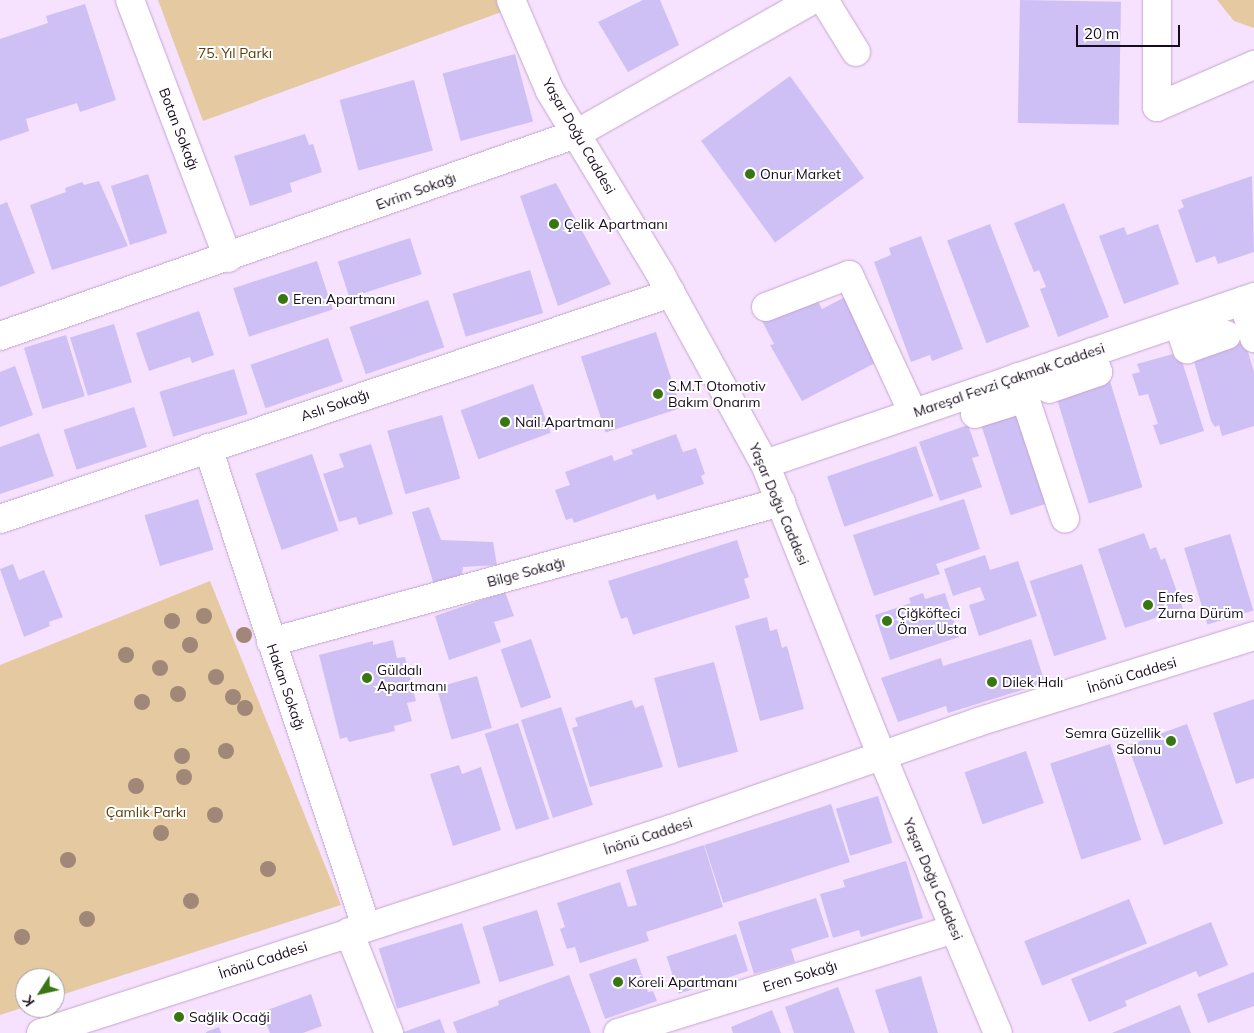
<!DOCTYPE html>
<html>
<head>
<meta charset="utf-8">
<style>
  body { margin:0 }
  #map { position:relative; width:1254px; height:1033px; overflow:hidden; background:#f6e2fe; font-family:Mulish,sans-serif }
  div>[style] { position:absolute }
  .green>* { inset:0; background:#e4c9a1 }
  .building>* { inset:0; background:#cec0f5; transform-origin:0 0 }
  .roads { filter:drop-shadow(0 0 1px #c5a4d1) drop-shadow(0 0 1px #c5a4d1) }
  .minor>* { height:28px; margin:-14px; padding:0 14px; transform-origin:14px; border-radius:14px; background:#fff }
  .trees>* { width:16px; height:16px; margin:-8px; border-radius:50%; background:#a08778 }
  .dots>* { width:14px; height:14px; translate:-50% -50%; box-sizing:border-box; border:2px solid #fff; border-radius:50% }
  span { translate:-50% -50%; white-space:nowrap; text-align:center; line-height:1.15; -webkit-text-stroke:4px #fff; paint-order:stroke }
  .park-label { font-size:14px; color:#593d0a }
  .street-label { font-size:14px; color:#180c1c }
  .poi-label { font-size:14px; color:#180c1c }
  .left { translate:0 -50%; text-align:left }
  .right { translate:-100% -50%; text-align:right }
  .north { position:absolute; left:15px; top:968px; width:50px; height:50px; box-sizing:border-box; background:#fff; border:1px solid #a39ea4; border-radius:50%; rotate:235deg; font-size:14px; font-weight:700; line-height:20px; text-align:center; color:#180c1c }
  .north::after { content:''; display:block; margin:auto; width:18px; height:22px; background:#387611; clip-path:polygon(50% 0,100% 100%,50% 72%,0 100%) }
  .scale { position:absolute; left:1076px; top:25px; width:104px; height:22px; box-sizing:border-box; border:2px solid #180c1c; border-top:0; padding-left:6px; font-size:15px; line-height:18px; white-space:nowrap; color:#180c1c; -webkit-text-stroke:4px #fff; paint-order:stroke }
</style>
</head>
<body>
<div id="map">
  <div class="green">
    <div style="clip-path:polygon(158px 0,498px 0,504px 11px,203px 121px)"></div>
    <div style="clip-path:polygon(1217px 0,1254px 0,1254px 28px,1234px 21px)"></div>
    <div style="clip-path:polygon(210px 581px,341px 905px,55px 997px,55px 978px,25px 978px,25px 1007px,0 1015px,0 665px)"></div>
  </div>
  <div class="building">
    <div style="clip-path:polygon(643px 0,660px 0,679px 45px,628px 72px,598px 22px)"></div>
    <div style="left:1020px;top:0;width:101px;height:123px;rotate:1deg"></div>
    <div style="clip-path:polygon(85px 4px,116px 100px,80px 112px,77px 103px,26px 119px,29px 131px,0 141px,0 39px,48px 23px,46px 16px)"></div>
    <div style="left:515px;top:54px;width:70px;height:75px;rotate:75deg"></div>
    <div style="left:790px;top:76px;width:126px;height:110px;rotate:54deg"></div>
    <div style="left:414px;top:80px;width:73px;height:77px;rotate:75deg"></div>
    <div style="clip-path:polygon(305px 134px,309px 145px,313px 144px,322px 172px,290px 183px,292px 192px,250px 206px,234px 156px)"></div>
    <div style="left:148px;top:174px;width:62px;height:39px;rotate:72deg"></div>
    <div style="clip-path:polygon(1252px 176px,1254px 252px,1218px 264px,1215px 256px,1196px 263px,1178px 210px,1184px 207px,1181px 200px)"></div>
    <div style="clip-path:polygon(99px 181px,128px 246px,52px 270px,30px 205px,66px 192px,65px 188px,82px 182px,84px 185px)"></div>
    <div style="clip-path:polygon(556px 183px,611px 284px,558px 306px,520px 196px)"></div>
    <div style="clip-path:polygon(7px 202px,35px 273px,0 287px,0 205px)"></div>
    <div style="clip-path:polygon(1064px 203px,1109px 317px,1058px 337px,1040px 289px,1046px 287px,1039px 270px,1034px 272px,1014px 223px)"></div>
    <div style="left:990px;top:224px;width:110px;height:46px;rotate:69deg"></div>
    <div style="clip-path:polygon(1158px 224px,1179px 284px,1124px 304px,1099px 236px,1124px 227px,1127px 235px)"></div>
    <div style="clip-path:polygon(921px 236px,963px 349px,932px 361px,930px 355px,911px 362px,874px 262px,891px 255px,889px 248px)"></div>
    <div style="left:410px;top:238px;width:38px;height:76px;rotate:72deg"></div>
    <div style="left:317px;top:261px;width:51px;height:88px;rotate:72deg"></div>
    <div style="left:530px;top:270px;width:45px;height:81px;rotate:73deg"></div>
    <div style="clip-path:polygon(813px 292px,822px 309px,845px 297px,877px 362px,802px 401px,770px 345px,774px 344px,761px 319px)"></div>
    <div style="left:428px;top:300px;width:50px;height:83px;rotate:71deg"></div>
    <div style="clip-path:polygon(199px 311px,214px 355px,192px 363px,190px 357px,149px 371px,136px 333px)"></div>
    <div style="left:114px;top:324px;width:61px;height:46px;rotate:73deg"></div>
    <div style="left:656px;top:332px;width:80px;height:79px;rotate:72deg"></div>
    <div style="left:66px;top:335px;width:64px;height:44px;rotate:73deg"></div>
    <div style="left:328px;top:338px;width:46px;height:82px;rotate:71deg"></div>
    <div style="clip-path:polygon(1245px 342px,1254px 372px,1254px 426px,1222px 436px,1219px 425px,1215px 427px,1211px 421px,1193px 358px)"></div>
    <div style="clip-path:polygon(1173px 354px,1175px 359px,1181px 358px,1204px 431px,1160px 445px,1153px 425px,1158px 424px,1148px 394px,1139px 396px,1132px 374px,1140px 372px,1137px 364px)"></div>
    <div style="clip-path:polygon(15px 366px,33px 415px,0 427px,0 372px)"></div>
    <div style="left:234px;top:369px;width:47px;height:78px;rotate:73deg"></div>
    <div style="left:1110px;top:381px;width:111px;height:56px;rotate:73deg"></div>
    <div style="left:533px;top:384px;width:52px;height:77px;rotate:70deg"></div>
    <div style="left:134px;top:407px;width:42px;height:74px;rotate:72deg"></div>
    <div style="left:1024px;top:411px;width:95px;height:45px;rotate:72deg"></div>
    <div style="left:442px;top:415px;width:66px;height:57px;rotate:74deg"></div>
    <div style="clip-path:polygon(968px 425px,979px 456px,972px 458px,982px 487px,940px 501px,919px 442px)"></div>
    <div style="clip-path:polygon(39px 433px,54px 476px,0 494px,0 447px)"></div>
    <div style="clip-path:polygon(676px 434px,683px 452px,696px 448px,705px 474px,701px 476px,704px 484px,657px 500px,655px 494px,574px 523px,572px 518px,566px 520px,555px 490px,570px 485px,565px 472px,612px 455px,614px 461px,633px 454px,631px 450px)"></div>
    <div style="clip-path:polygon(371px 444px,393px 514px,359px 525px,356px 517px,339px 522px,323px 474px,344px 467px,339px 454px)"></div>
    <div style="left:916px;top:446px;width:53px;height:94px;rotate:71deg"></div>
    <div style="left:312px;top:454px;width:81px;height:60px;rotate:71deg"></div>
    <div style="left:198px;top:499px;width:53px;height:56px;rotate:73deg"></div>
    <div style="clip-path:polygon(964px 499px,980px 549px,936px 564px,940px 574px,874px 596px,853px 535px)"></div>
    <div style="clip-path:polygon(429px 507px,441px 540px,493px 542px,497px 565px,463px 567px,461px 583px,434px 585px,412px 512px)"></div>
    <div style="clip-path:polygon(1144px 533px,1150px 549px,1156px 547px,1161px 560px,1165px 558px,1183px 609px,1125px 628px,1098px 549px)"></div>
    <div style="left:1230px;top:534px;width:80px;height:48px;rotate:73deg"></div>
    <div style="clip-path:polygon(737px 540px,749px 577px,744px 579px,750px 598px,633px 635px,627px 617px,621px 619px,608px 581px)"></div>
    <div style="clip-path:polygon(985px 555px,990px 570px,1018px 561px,1037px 616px,979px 636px,969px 605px,985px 600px,980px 587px,953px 596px,944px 569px)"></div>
    <div style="clip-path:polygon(13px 564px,19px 580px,44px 570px,63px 617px,49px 622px,50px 626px,24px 637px,0 569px)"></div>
    <div style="left:1082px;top:564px;width:79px;height:55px;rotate:72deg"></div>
    <div style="clip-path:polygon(505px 592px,514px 616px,494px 622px,501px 642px,449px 660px,435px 616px)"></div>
    <div style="clip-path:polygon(923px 593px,925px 599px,945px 593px,959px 637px,890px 660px,875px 615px,911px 603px,909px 598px)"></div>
    <div style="clip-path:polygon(767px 617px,770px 631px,777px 629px,782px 648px,787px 646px,804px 709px,760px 721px,735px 626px)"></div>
    <div style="left:531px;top:639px;width:62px;height:32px;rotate:71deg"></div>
    <div style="clip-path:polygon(1031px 639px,1045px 683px,948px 713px,946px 706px,898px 722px,881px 678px,941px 658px,943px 666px)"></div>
    <div style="clip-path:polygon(393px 640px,397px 658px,405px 657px,416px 701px,407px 703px,412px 721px,394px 726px,395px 731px,349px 742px,347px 737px,340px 739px,319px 655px,373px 641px,373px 645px)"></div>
    <div style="left:714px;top:662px;width:93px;height:62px;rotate:75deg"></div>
    <div style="left:477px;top:676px;width:54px;height:42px;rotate:74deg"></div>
    <div style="clip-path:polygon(1254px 699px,1254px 778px,1236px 784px,1213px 713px)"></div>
    <div style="clip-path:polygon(632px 700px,635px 708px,643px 705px,663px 767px,590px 787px,572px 728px,578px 726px,575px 718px)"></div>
    <div style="left:561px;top:707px;width:103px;height:42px;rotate:72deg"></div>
    <div style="left:518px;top:723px;width:101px;height:35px;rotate:72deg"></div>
    <div style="left:1187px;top:724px;width:106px;height:63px;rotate:70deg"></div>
    <div style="left:1110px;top:744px;width:101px;height:63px;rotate:72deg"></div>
    <div style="left:1026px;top:751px;width:55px;height:65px;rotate:71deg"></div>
    <div style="clip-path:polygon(459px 765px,462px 774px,481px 767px,501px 830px,453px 846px,430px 774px)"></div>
    <div style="left:878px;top:796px;width:49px;height:44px;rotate:73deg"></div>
    <div style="left:831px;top:804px;width:61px;height:133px;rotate:72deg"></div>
    <div style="clip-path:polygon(704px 845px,723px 907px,646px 932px,649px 941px,580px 963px,575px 947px,567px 949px,560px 929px,565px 927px,557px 903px,620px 882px,628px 907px,637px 905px,626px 870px)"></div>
    <div style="clip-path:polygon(906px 861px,923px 918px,861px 937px,859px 930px,833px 938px,820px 894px,845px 887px,843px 880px)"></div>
    <div style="clip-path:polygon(816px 898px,829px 937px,791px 949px,795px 962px,754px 974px,738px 922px)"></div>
    <div style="left:1129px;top:899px;width:48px;height:113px;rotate:68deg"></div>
    <div style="left:537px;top:910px;width:58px;height:57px;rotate:73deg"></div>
    <div style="clip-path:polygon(1211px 922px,1228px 965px,1199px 977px,1196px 971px,1125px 1001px,1127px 1006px,1089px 1022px,1071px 979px)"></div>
    <div style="left:462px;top:923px;width:63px;height:87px;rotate:73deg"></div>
    <div style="left:736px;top:934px;width:39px;height:73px;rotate:72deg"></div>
    <div style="clip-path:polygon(636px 958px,648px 992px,653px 991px,657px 1001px,605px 1019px,589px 974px)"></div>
    <div style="clip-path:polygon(1254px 972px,1254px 1006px,1208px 1023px,1197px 994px)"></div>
    <div style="clip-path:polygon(569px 975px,591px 1033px,457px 1033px,453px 1022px,499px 1005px,498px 1001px)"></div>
    <div style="clip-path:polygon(921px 976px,938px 1033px,889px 1033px,875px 990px)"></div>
    <div style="clip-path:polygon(838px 987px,855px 1033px,794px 1033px,785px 1007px)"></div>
    <div style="clip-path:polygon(311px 994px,322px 1026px,303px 1033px,270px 1033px,262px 1012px)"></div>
    <div style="clip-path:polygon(1180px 1005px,1191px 1033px,1112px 1033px)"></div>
    <div style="clip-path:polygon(772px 1010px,781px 1033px,733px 1033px,731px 1027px)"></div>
    <div style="clip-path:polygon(440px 1019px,445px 1033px,401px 1033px)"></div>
    <div style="clip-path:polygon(219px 1027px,221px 1033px,206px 1033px,206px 1032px)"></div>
  </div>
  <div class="roads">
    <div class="minor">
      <div style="left:130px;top:0;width:276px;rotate:69.2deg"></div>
      <div style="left:511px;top:0;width:99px;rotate:66.8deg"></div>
      <div style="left:550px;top:91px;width:217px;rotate:58.9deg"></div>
      <div style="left:662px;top:277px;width:213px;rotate:61.2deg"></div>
      <div style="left:765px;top:464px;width:315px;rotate:68.2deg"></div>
      <div style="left:882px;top:756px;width:300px;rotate:67.3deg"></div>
      <div style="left:824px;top:0;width:61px;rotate:58.4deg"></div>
      <div style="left:1157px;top:0;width:107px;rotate:90deg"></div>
      <div style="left:1157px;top:107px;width:106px;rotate:-23.4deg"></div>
      <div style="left:1243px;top:301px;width:39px;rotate:73deg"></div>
      <div style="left:766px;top:307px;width:89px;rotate:-21.1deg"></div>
      <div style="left:849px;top:275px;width:152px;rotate:65.1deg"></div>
      <div style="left:1178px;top:323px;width:28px;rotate:71deg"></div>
      <div style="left:1187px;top:349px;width:42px;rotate:-19.3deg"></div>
      <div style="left:0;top:336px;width:610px;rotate:-19.33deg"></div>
      <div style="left:576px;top:134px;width:271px;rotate:-29.6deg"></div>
      <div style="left:1018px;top:377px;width:149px;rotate:71.6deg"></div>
      <div style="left:1049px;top:389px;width:52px;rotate:-19.1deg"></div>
      <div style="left:1098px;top:372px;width:21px;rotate:-109deg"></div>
      <div style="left:975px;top:414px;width:52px;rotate:-17.7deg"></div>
      <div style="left:208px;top:448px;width:503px;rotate:71.71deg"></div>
      <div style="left:765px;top:464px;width:517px;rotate:-18.86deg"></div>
      <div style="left:0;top:519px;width:708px;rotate:-18.61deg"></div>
      <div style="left:271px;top:642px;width:529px;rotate:-15.35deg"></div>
      <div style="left:349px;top:932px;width:109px;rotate:68.4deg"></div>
      <div style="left:41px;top:1033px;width:662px;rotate:-17.94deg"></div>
      <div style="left:671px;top:829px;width:325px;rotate:-19.2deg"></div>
      <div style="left:978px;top:722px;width:289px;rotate:-17.3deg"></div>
      <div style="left:618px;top:1033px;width:351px;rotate:-17.2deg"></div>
    </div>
  </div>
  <div class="trees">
    <div style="left:204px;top:616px"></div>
    <div style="left:172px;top:621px"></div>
    <div style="left:244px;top:635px"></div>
    <div style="left:190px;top:645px"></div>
    <div style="left:126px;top:655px"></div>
    <div style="left:160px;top:668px"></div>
    <div style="left:216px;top:677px"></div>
    <div style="left:178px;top:694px"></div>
    <div style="left:233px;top:697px"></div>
    <div style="left:142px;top:702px"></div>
    <div style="left:245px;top:708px"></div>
    <div style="left:226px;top:751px"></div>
    <div style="left:182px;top:756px"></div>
    <div style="left:184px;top:777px"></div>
    <div style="left:136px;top:786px"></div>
    <div style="left:215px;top:815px"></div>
    <div style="left:161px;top:833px"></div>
    <div style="left:68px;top:860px"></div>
    <div style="left:268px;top:869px"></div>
    <div style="left:191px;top:901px"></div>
    <div style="left:87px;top:919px"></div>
    <div style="left:22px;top:937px"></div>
  </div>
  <div class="dots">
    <div style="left:750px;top:174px;background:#387611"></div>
    <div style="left:554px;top:224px;background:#387611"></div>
    <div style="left:283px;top:299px;background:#387611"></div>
    <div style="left:658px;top:394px;background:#387611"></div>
    <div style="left:505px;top:422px;background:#387611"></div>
    <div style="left:1148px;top:605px;background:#387611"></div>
    <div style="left:887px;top:621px;background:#387611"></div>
    <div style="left:367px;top:678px;background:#387611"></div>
    <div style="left:992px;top:682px;background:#387611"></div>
    <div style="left:1171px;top:741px;background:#387611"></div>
    <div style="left:618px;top:982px;background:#387611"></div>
    <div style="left:179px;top:1017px;background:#387611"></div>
  </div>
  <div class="park-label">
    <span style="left:235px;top:53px">75. Yıl Parkı</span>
    <span style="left:146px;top:812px">Çamlık Parkı</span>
  </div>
  <div class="street-label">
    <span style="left:179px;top:129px;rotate:69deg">Botan Sokağı</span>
    <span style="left:579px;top:136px;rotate:60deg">Yaşar Doğu Caddesi</span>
    <span style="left:416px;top:191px;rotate:-20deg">Evrim Sokağı</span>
    <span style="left:1009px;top:380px;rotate:-19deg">Mareşal Fevzi Çakmak Caddesi</span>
    <span style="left:335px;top:405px;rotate:-19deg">Aslı Sokağı</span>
    <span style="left:779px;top:504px;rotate:67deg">Yaşar Doğu Caddesi</span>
    <span style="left:526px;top:572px;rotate:-15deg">Bilge Sokağı</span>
    <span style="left:1132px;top:675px;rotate:-17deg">İnönü Caddesi</span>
    <span style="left:286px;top:687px;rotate:71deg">Hakan Sokağı</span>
    <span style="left:648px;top:836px;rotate:-18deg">İnönü Caddesi</span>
    <span style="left:933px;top:879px;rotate:67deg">Yaşar Doğu Caddesi</span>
    <span style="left:263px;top:960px;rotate:-18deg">İnönü Caddesi</span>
    <span style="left:800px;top:976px;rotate:-17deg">Eren Sokağı</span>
  </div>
  <div class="poi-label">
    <span class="left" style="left:760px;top:174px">Onur Market</span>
    <span class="left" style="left:564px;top:224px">Çelik Apartmanı</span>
    <span class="left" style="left:293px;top:299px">Eren Apartmanı</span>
    <span class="left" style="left:668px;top:394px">S.M.T Otomotiv<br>Bakım Onarım</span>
    <span class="left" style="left:515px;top:422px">Nail Apartmanı</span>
    <span class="left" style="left:1158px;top:605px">Enfes<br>Zurna Dürüm</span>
    <span class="left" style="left:897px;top:621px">Çiğköfteci<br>Ömer Usta</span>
    <span class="left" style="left:377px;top:678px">Güldalı<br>Apartmanı</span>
    <span class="left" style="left:1002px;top:682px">Dilek Halı</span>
    <span class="right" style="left:1161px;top:741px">Semra Güzellik<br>Salonu</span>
    <span class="left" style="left:628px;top:982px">Koreli Apartmanı</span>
    <span class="left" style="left:189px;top:1017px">Sağlik Ocaği</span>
  </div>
  <div class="north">K</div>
  <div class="scale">20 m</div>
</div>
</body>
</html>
